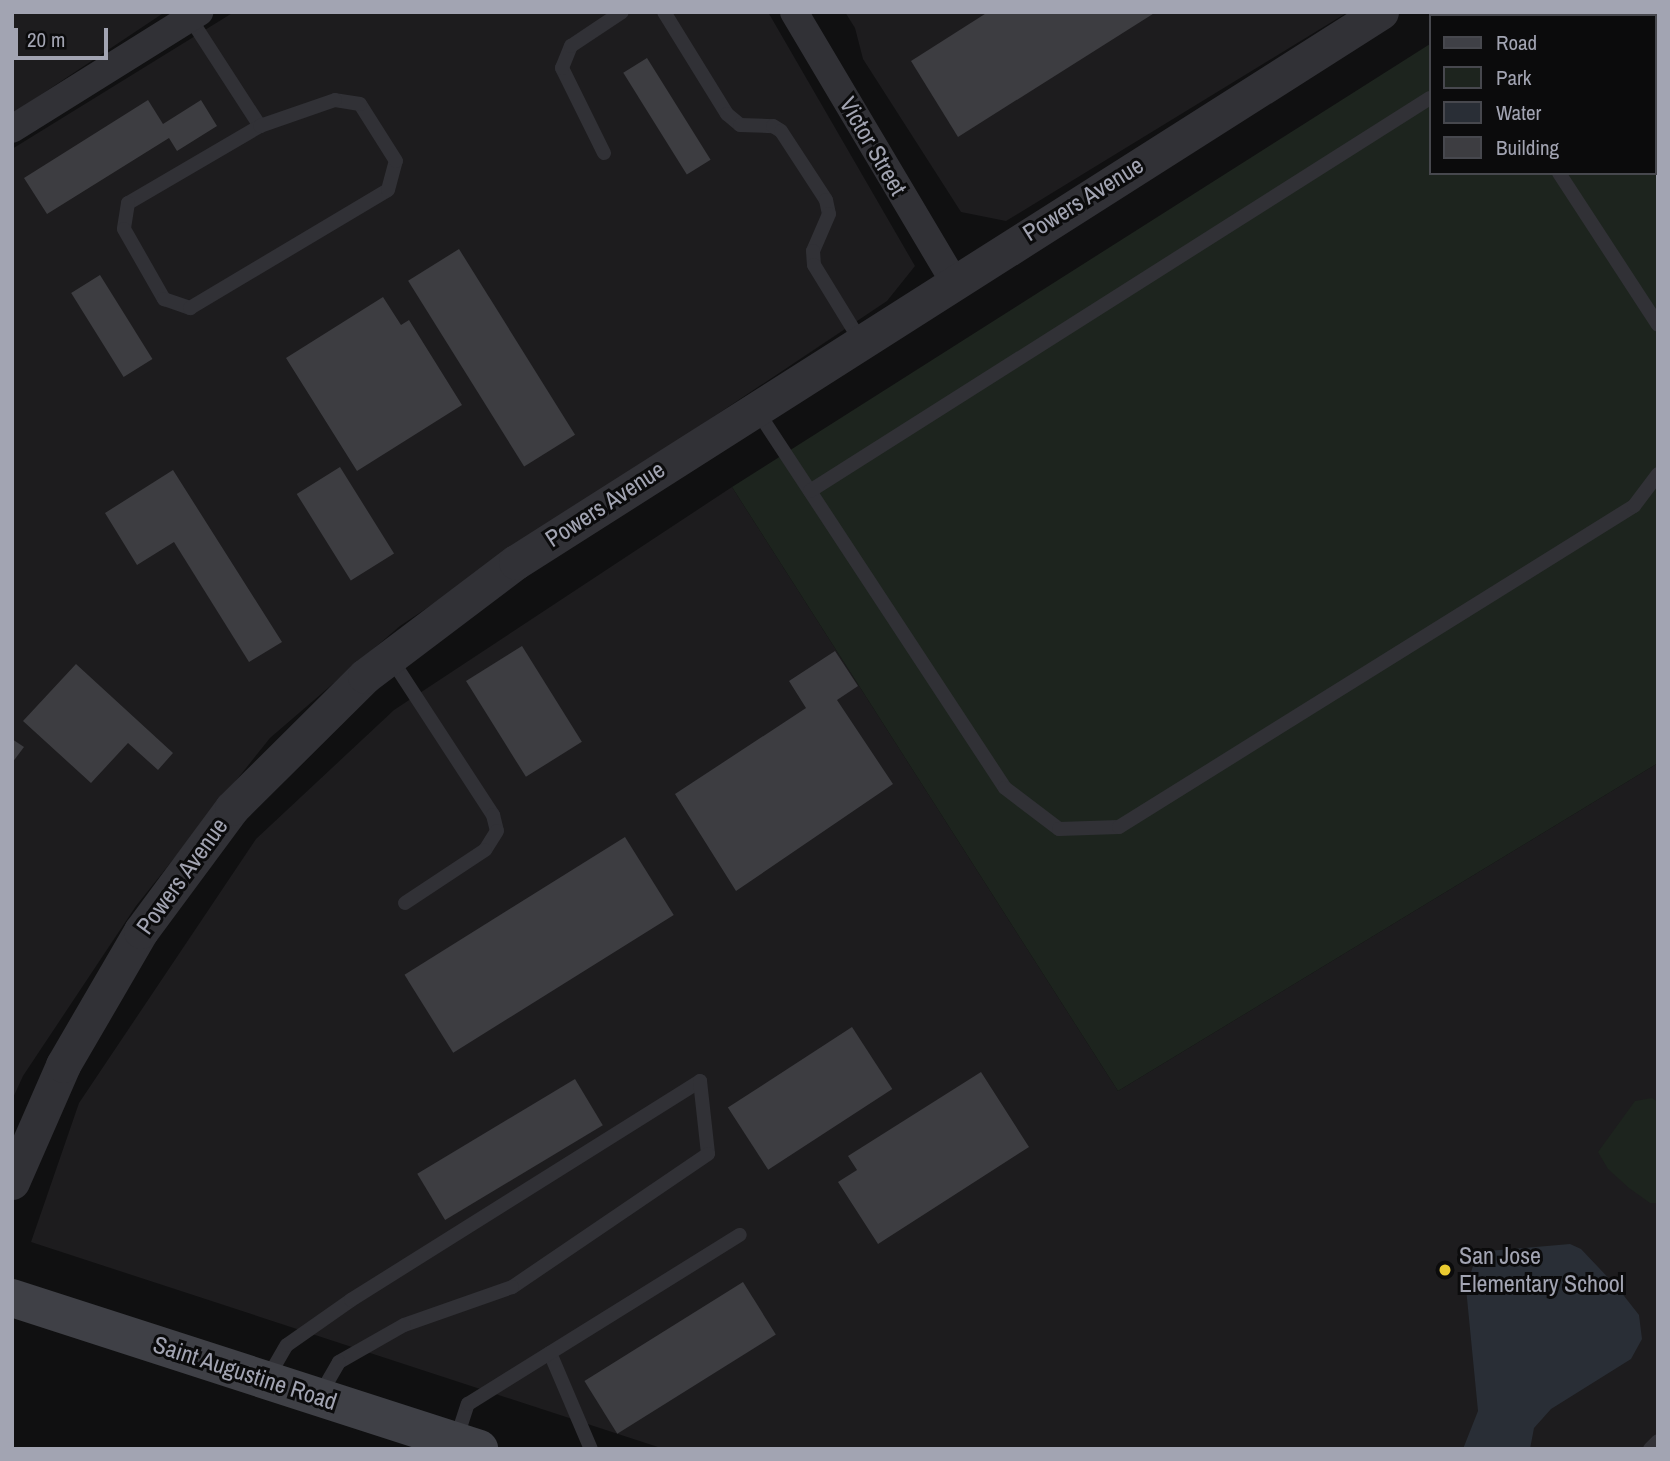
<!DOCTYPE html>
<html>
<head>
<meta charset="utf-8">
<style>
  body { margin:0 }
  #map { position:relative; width:1670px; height:1461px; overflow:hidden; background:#101011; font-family:"Archivo Narrow",sans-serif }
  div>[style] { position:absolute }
  .built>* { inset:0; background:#1d1c1e }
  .green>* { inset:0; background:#1d241e }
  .water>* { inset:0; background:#292e36 }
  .building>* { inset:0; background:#3d3d41; transform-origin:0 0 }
  .service>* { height:14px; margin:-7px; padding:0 7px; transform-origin:7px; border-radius:7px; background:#313136 }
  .minor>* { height:28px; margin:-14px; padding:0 14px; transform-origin:14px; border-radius:14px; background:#313136 }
  .tertiary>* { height:35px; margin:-17.5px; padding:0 17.5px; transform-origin:17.5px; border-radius:17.5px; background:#313136 }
  .secondary>* { height:38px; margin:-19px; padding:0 19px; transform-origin:19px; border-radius:19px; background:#3f4046 }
  .dots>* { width:19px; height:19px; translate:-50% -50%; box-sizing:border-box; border:4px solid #0b0b0c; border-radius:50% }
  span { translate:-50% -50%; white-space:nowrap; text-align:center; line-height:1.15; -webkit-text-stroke:6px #0b0b0c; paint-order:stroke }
  .street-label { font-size:24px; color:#a2a4b2 }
  .poi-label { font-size:24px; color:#a2a4b2 }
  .left { translate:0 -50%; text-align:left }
  .frame { position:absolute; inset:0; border:14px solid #a2a4b2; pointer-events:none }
  .legend { position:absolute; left:1429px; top:14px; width:228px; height:161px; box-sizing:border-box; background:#0b0b0c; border:2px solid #47484e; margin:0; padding:9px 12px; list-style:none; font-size:21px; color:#a2a4b2 }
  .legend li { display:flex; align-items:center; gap:14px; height:35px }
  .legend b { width:35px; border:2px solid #47484e }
  .scale { position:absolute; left:14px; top:28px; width:94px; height:32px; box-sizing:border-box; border:4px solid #a2a4b2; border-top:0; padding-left:9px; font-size:21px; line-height:24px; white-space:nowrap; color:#a2a4b2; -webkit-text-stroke:5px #0b0b0c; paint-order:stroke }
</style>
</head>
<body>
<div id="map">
  <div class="built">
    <div style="clip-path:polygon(12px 12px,165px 12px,12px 114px)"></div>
    <div style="clip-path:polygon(234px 12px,768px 12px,915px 266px,887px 301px,400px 626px,270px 738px,136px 906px,23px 1076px,12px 1100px,12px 149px)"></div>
    <div style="clip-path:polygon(845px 12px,1348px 12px,1006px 221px,961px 212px,863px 59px,855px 28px)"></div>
    <div style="clip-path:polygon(1596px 12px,1658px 12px,1658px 108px,1654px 16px)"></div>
    <div style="clip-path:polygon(732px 487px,1118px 1091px,1658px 763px,1658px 1449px,664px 1449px,31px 1242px,79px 1103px,256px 839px,394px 710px)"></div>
  </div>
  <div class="green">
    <div style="clip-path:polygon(1430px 44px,1430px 173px,1654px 173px,1654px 102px,1658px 108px,1658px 763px,1118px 1091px,732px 487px)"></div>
    <div style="clip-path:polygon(1652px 1098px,1658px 1102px,1658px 1203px,1650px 1203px,1629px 1188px,1608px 1169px,1598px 1152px,1635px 1101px)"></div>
  </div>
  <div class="water">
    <div style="clip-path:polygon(1570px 1244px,1581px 1249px,1617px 1287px,1639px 1315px,1642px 1339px,1631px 1359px,1551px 1409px,1534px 1428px,1530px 1449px,1463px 1449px,1478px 1411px,1466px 1288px,1474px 1263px,1488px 1251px)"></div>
  </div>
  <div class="building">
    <div style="clip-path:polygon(988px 12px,1156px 12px,958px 137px,911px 61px)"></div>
    <div style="left:647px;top:58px;width:120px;height:28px;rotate:58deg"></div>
    <div style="clip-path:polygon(148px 100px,163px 124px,201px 100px,217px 126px,177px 151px,169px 138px,47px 214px,24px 178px)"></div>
    <div style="left:459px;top:249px;width:219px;height:60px;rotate:58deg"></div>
    <div style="left:100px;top:275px;width:99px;height:34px;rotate:58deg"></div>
    <div style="clip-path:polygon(383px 297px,401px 325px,409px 320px,462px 405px,357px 471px,286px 358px)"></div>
    <div style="left:340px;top:467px;width:102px;height:51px;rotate:58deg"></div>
    <div style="clip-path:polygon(173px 470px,282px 642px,249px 662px,174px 542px,137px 565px,105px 513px)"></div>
    <div style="left:522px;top:646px;width:113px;height:66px;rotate:58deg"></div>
    <div style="clip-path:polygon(835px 651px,858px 686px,837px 700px,893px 784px,736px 891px,675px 794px,806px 708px,789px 681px)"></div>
    <div style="clip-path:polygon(76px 664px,173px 753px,158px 770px,128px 743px,91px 783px,23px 721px)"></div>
    <div style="clip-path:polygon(12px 739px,24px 747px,12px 763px)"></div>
    <div style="left:625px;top:837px;width:92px;height:260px;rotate:58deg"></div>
    <div style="left:852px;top:1027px;width:74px;height:148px;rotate:57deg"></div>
    <div style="clip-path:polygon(981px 1072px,1029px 1147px,878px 1244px,838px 1182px,857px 1170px,848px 1156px)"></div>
    <div style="left:575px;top:1079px;width:54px;height:184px;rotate:59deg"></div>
    <div style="left:743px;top:1282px;width:62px;height:187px;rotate:58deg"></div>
  </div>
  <div class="service">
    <div style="left:664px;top:12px;width:120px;rotate:58.3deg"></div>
    <div style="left:727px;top:114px;width:17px;rotate:40deg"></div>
    <div style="left:740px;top:125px;width:33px;rotate:2deg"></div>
    <div style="left:773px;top:126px;width:9px;rotate:32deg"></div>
    <div style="left:781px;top:131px;width:82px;rotate:56.9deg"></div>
    <div style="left:826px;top:200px;width:14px;rotate:78deg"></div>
    <div style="left:829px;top:214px;width:40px;rotate:113.4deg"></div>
    <div style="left:813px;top:251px;width:14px;rotate:86deg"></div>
    <div style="left:814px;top:265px;width:88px;rotate:58.5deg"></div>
    <div style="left:1455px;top:12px;width:4px;rotate:63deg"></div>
    <div style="left:190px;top:18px;width:129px;rotate:57.1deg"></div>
    <div style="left:260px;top:126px;width:153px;rotate:149.7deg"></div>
    <div style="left:128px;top:203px;width:26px;rotate:99deg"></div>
    <div style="left:124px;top:229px;width:81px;rotate:60.3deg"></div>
    <div style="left:164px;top:299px;width:28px;rotate:19deg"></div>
    <div style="left:190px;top:308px;width:230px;rotate:-30.8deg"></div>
    <div style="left:388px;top:190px;width:30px;rotate:-75deg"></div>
    <div style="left:396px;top:161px;width:67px;rotate:-122.3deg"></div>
    <div style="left:360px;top:104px;width:25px;rotate:-171deg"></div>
    <div style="left:335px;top:100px;width:79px;rotate:160.9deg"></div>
    <div style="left:604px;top:153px;width:95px;rotate:-116.3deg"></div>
    <div style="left:562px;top:68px;width:24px;rotate:-68deg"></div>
    <div style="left:571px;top:46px;width:61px;rotate:-33.7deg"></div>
    <div style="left:1559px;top:173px;width:181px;rotate:56.9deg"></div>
    <div style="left:756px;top:409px;width:453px;rotate:56.7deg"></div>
    <div style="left:1005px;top:788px;width:68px;rotate:37.2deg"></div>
    <div style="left:1059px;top:829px;width:60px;rotate:-1.9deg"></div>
    <div style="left:1119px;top:827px;width:607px;rotate:-31.94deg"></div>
    <div style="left:1634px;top:506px;width:40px;rotate:-53deg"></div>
    <div style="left:810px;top:491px;width:734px;rotate:-32.37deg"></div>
    <div style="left:390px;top:657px;width:189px;rotate:56.9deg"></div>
    <div style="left:493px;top:815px;width:16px;rotate:76deg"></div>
    <div style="left:497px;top:831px;width:22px;rotate:122deg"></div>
    <div style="left:485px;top:850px;width:96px;rotate:146.5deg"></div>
    <div style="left:550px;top:1353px;width:104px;rotate:66.9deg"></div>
    <div style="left:267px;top:1379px;width:39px;rotate:-60deg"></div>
    <div style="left:287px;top:1345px;width:78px;rotate:-35.1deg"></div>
    <div style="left:351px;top:1300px;width:412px;rotate:-32.1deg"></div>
    <div style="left:700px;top:1081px;width:73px;rotate:83.7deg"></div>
    <div style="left:708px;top:1154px;width:237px;rotate:145.8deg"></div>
    <div style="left:512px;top:1287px;width:114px;rotate:160.6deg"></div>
    <div style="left:404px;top:1325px;width:75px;rotate:150.4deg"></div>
    <div style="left:339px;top:1362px;width:39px;rotate:120deg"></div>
    <div style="left:456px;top:1440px;width:38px;rotate:-72deg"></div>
    <div style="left:468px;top:1404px;width:320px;rotate:-31.9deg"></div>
    <div style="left:1650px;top:1449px;width:11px;rotate:-45deg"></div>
  </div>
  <div class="minor">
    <div style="left:794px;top:12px;width:312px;rotate:59.3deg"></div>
    <div style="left:12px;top:129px;width:221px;rotate:-32deg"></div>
  </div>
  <div class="tertiary">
    <div style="left:12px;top:1182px;width:128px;rotate:-66.4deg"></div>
    <div style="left:63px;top:1065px;width:155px;rotate:-59.8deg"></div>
    <div style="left:141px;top:931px;width:153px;rotate:-53.5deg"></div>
    <div style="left:232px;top:808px;width:187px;rotate:-44.8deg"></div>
    <div style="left:365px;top:676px;width:189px;rotate:-37.1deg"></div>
    <div style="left:516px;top:562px;width:1025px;rotate:-32.45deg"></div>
  </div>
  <div class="secondary">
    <div style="left:12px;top:1298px;width:491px;rotate:17.9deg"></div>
  </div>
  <div class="dots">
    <div style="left:1445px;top:1270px;background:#e9ca30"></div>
  </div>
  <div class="street-label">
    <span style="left:873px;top:146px;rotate:60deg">Victor Street</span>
    <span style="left:1083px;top:199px;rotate:-32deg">Powers Avenue</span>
    <span style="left:605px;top:504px;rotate:-33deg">Powers Avenue</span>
    <span style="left:182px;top:876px;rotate:-54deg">Powers Avenue</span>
    <span style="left:245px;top:1373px;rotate:18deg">Saint Augustine Road</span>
  </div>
  <div class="poi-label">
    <span class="left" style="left:1459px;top:1270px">San Jose<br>Elementary School</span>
  </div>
  <div class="frame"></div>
  <ul class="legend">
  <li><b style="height:9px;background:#3f4046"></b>Road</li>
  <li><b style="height:19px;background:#1d241e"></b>Park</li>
  <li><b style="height:19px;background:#292e36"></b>Water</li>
  <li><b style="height:19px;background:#3d3d41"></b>Building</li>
  </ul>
  <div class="scale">20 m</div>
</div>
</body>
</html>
